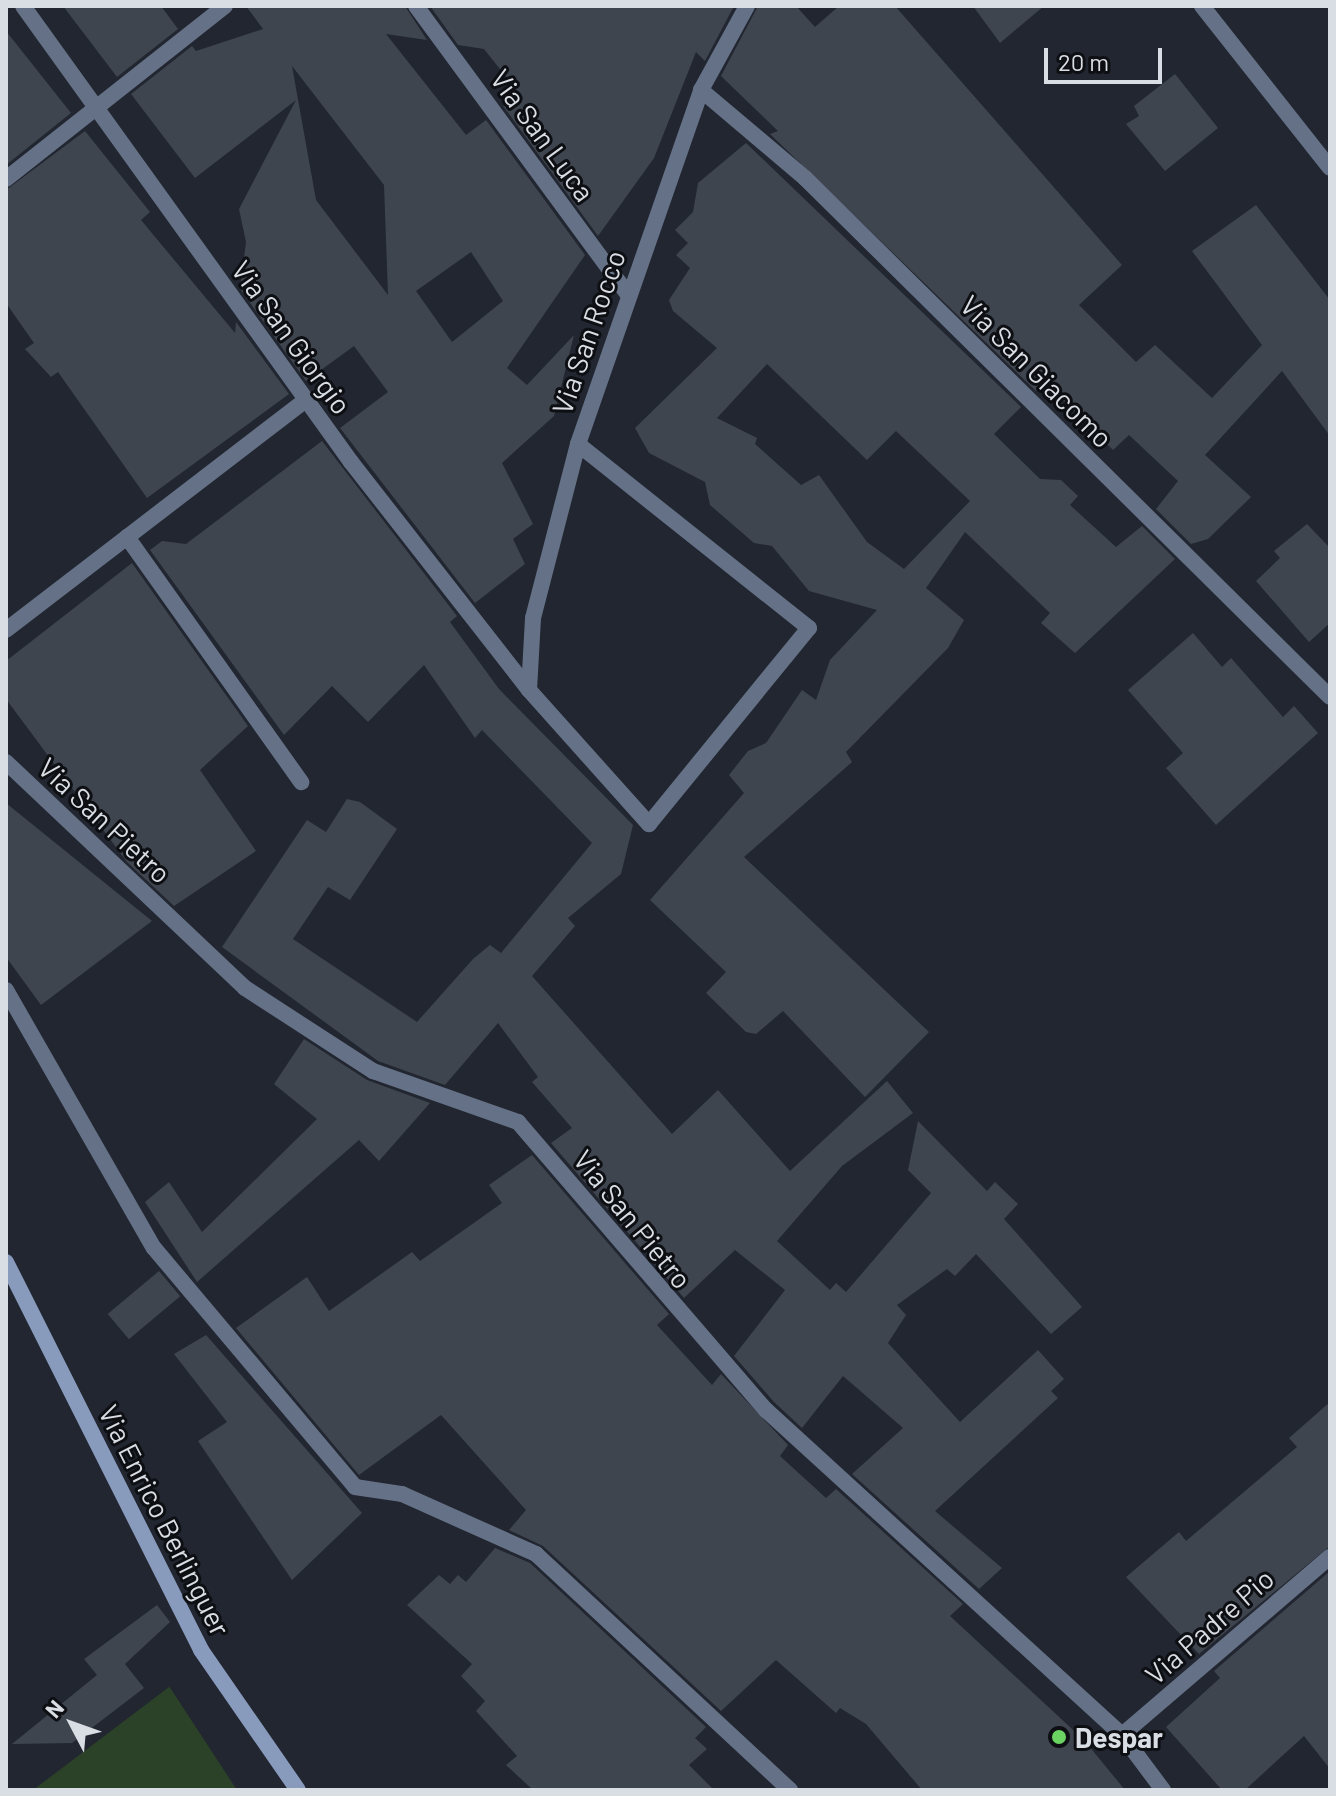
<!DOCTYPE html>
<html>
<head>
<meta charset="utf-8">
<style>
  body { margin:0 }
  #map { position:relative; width:1336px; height:1796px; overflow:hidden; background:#212630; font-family:Barlow,sans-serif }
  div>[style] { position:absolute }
  .green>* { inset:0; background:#2b4128 }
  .building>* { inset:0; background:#3f454f; transform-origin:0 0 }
  .minor>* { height:16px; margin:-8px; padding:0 8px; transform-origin:8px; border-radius:8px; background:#657186 }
  .secondary>* { height:16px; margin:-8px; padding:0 8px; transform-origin:8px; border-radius:8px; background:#899bbd }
  .dots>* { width:22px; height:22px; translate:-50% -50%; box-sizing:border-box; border:4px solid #0d0f13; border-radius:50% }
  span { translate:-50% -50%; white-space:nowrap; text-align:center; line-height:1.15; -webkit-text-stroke:6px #0d0f13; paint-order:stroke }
  .street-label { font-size:28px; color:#d9dde4 }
  .poi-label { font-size:28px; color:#d9dde4; font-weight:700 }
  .left { translate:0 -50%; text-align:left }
  .frame { position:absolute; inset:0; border:8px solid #d9dde4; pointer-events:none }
  .north { position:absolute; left:32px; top:1684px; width:80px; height:80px; -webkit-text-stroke:6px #0d0f13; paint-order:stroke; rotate:311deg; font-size:22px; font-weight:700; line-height:32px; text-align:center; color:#d9dde4 }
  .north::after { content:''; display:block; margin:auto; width:28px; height:36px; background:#d9dde4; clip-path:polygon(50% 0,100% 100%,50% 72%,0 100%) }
  .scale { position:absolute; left:1044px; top:48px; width:118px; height:36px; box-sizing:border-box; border:4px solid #d9dde4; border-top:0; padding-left:10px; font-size:24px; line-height:28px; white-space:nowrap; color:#d9dde4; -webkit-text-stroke:6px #0d0f13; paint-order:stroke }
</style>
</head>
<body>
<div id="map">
  <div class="green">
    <div style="clip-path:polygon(169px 1686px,237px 1790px,33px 1790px,169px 1687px)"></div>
  </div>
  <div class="building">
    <div style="clip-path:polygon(63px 6px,161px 6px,178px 29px,117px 77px)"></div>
    <div style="clip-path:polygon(evenodd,246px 6px,405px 6px,427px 40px,386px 34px,466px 135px,486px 120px,585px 255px,507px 368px,527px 385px,574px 335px,554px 416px,502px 463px,533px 524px,513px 539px,525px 564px,475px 603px,340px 428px,388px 392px,354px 346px,306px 381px,240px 289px,246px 242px,239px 209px,296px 100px,195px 178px,131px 94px,192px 46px,196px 51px,263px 29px,246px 6px,292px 66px,384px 185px,388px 295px,316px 200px,292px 66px,246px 6px,471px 252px,503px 301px,452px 342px,416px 291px,471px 252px)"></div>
    <div style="clip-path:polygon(430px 6px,734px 6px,705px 61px,696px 52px,654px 158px,598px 236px,503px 106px,519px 93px,484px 49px,458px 45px)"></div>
    <div style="clip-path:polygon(758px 6px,796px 6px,815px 27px,839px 6px,895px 6px,1122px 265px,1079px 305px,1136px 362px,1155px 345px,1212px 398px,1262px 345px,1192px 251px,1256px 205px,1330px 300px,1330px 436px,1282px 371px,1205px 455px,1251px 497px,1208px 539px,1191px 544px,1156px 509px,1178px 481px,1129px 435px,1113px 450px,1045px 382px,1036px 391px,770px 134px,778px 131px,721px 76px)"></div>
    <div style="clip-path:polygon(973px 6px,1044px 6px,1000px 43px)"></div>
    <div style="clip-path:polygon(6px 31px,71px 113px,6px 165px)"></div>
    <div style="clip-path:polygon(1175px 74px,1218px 128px,1165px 171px,1126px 124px,1139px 116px,1134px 106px)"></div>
    <div style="clip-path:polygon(85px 131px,150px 212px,141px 220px,235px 333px,236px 322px,289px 394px,147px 498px,58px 372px,51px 377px,25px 349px,34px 343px,6px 303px,6px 190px)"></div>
    <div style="clip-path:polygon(evenodd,746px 143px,1021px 407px,994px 434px,1040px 479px,1061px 480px,1078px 496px,1070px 505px,1116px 547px,1142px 526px,1175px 559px,1075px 653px,1041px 623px,1050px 613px,965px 532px,926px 588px,964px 620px,948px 648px,846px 752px,852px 762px,744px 857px,929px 1032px,865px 1097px,783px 1011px,756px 1034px,746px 1032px,706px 993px,726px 972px,650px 900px,744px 793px,729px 775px,748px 751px,766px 743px,802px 690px,816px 700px,830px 660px,877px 610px,809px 591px,772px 546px,754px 543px,710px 505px,705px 482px,649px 453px,635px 428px,717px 348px,673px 311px,669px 300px,690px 268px,676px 255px,688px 243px,675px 230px,693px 212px,698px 183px,746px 143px,767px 364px,867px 460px,896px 431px,970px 501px,904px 569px,867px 542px,819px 475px,801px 485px,755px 444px,757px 438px,717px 418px,767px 364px)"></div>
    <div style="clip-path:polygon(322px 441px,457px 616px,450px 622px,499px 689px,633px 825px,621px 874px,568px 918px,575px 926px,532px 976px,672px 1134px,718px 1090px,790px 1171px,887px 1081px,913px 1113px,842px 1166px,777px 1241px,830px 1290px,836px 1283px,846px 1292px,931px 1193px,908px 1170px,918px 1121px,987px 1191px,995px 1182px,1018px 1204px,1004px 1219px,1082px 1307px,1051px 1334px,976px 1254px,955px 1276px,947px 1269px,897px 1305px,906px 1315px,888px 1343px,960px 1422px,1038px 1350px,1064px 1379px,1051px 1391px,1058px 1398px,935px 1511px,1002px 1568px,979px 1589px,852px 1474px,903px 1428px,843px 1376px,802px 1428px,774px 1402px,734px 1356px,785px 1290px,735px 1250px,684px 1298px,551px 1143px,572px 1128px,532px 1082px,538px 1077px,498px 1023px,445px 1085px,378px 1061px,222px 947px,307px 820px,326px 832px,347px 799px,360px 802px,397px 829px,350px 900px,328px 887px,293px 939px,417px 1022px,473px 959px,490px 945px,501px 953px,592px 843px,482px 730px,475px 738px,424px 665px,368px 722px,332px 686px,284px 735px,150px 550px,162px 541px,186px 544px)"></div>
    <div style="clip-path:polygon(1307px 524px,1330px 548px,1330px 623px,1309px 642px,1256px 581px,1280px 558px,1274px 551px)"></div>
    <div style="clip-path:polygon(132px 563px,248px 726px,200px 770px,256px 851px,174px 906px,127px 862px,6px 699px,6px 661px)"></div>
    <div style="clip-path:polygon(1193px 633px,1222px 667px,1231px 658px,1283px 717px,1294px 706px,1318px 733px,1216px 825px,1166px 768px,1183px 753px,1128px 690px)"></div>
    <div style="clip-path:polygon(6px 803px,152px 921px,41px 1005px,6px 957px)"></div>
    <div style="clip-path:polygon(304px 1039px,367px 1080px,430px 1103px,379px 1161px,359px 1140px,197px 1282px,145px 1202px,169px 1182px,202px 1232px,317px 1119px,274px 1084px)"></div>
    <div style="clip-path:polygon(532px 1155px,669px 1314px,657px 1325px,712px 1385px,721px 1374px,788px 1445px,780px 1456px,826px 1498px,836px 1489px,963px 1604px,950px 1616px,1084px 1740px,1125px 1790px,922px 1790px,866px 1724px,840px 1708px,836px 1713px,776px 1660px,721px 1711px,543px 1546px,509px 1530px,526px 1510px,441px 1415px,359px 1475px,236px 1328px,307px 1277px,329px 1311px,412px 1252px,420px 1261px,502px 1203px,489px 1185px)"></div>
    <div style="left:159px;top:1271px;width:33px;height:67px;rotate:50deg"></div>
    <div style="clip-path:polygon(206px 1335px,362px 1513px,292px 1580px,198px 1441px,227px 1422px,174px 1354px)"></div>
    <div style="clip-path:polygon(1330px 1402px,1330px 1546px,1199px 1654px,1126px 1577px,1179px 1532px,1186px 1541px,1297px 1447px,1289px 1438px)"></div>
    <div style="clip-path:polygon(495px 1548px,530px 1563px,706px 1727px,695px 1738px,707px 1749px,689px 1765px,714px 1790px,533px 1790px,506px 1765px,517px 1756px,476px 1711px,485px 1701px,461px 1676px,472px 1664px,407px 1605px,439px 1575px,450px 1584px,458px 1575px,466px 1582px)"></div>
    <div style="clip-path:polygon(1330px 1571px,1330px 1769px,1304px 1736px,1245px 1790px,1222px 1790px,1166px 1727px,1220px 1678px,1214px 1671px)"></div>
    <div style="clip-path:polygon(157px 1605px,170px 1622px,125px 1664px,144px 1688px,72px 1743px,12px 1744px,97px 1675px,84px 1659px)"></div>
  </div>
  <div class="minor">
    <div style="left:23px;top:6px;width:562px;rotate:54.27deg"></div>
    <div style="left:351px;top:462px;width:289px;rotate:52deg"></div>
    <div style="left:529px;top:690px;width:180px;rotate:48.2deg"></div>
    <div style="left:649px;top:824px;width:253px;rotate:-50.8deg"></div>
    <div style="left:809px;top:628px;width:295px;rotate:-141.5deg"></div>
    <div style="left:416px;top:6px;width:358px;rotate:53.7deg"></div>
    <div style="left:1202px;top:6px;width:206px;rotate:51.7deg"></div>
    <div style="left:701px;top:90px;width:136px;rotate:40.2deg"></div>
    <div style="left:805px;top:178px;width:738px;rotate:44.67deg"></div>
    <div style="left:6px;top:179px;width:279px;rotate:-38.3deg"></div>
    <div style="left:127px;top:537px;width:301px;rotate:54.6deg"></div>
    <div style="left:6px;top:630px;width:376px;rotate:-37.5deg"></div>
    <div style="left:529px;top:690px;width:72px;rotate:-86.8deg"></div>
    <div style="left:533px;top:618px;width:180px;rotate:-75.5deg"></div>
    <div style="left:578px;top:444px;width:375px;rotate:-70.8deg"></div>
    <div style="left:701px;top:90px;width:96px;rotate:-61.3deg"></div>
    <div style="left:6px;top:762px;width:329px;rotate:43.4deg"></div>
    <div style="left:245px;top:988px;width:153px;rotate:33deg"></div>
    <div style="left:373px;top:1071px;width:154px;rotate:19.4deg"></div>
    <div style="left:518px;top:1122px;width:380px;rotate:49.3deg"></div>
    <div style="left:766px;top:1410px;width:482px;rotate:42.4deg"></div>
    <div style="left:1122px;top:1735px;width:69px;rotate:53.3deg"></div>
    <div style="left:6px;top:990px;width:297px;rotate:60.2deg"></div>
    <div style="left:154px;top:1248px;width:312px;rotate:49.9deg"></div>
    <div style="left:355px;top:1487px;width:48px;rotate:8.5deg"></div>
    <div style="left:402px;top:1494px;width:147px;rotate:24.1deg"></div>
    <div style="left:536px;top:1554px;width:347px;rotate:42.9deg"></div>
    <div style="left:1122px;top:1735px;width:274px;rotate:-40.6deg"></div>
  </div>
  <div class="secondary">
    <div style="left:6px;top:1262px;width:434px;rotate:63.3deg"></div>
    <div style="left:201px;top:1650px;width:170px;rotate:55.3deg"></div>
  </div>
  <div class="dots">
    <div style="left:1059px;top:1737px;background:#6bd362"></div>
  </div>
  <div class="street-label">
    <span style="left:543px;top:135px;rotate:54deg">Via San Luca</span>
    <span style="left:588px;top:332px;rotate:-71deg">Via San Rocco</span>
    <span style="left:292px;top:337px;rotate:54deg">Via San Giorgio</span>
    <span style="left:1037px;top:371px;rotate:45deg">Via San Giacomo</span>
    <span style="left:105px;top:820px;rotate:43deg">Via San Pietro</span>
    <span style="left:633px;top:1219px;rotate:51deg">Via San Pietro</span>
    <span style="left:165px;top:1520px;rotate:63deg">Via Enrico Berlinguer</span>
    <span style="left:1209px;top:1626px;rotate:-41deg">Via Padre Pio</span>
  </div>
  <div class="poi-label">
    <span class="left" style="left:1075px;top:1737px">Despar</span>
  </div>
  <div class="frame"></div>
  <div class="north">N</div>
  <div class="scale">20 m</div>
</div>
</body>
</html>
